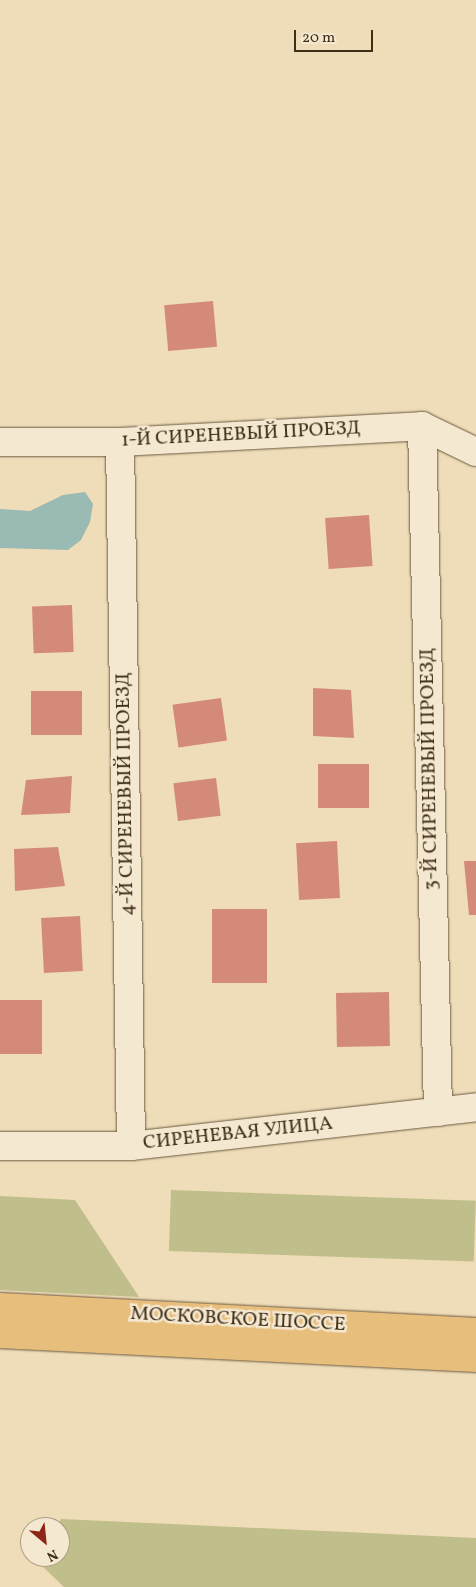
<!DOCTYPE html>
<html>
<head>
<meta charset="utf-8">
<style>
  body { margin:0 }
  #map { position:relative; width:476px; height:1587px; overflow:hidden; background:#efdcb8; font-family:Vollkorn,serif }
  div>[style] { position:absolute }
  .green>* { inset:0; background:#c0be8a; transform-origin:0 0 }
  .water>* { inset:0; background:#9abab4 }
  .building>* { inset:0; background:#d48a79; transform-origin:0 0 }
  .roads { filter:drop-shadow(0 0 1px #6b5a41) drop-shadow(0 0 1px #6b5a41) }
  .minor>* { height:28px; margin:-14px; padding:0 14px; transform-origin:14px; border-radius:14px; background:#f5e8d1 }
  .highway>* { height:28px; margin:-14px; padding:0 14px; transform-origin:14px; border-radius:14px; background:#e8be7c }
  span { translate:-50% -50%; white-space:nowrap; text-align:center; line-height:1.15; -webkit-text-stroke:5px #f5e8d1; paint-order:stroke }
  .street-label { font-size:20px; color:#3f2f19 }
  .north { position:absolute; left:20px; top:1517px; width:50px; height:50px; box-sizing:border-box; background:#f5e8d1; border:1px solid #ac9e87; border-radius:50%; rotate:152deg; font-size:14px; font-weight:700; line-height:20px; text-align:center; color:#3f2f19 }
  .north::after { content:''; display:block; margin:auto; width:18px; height:22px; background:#8f2418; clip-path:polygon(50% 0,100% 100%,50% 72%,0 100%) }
  .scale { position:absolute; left:294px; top:30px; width:79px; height:22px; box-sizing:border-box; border:2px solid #3f2f19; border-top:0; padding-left:6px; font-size:15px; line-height:18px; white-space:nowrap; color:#3f2f19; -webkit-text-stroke:4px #f5e8d1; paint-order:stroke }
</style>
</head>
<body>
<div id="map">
  <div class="green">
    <div style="left:171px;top:1190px;width:305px;height:61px;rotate:2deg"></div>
    <div style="clip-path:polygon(0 1196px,75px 1200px,139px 1297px,0 1290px)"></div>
    <div style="clip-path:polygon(61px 1519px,476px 1538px,476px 1587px,64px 1587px,39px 1563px,42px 1557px,60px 1557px,57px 1527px)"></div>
  </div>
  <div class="water">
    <div style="clip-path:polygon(85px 492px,93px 504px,90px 522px,81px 540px,68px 550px,0 548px,0 509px,30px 511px,63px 495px)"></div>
  </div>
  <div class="building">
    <div style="left:213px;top:301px;width:46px;height:49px;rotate:85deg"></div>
    <div style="left:369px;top:515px;width:51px;height:44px;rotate:86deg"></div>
    <div style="left:72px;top:605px;width:47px;height:40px;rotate:88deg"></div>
    <div style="clip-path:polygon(313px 688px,351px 690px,354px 738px,313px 736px)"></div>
    <div style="left:82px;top:691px;width:44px;height:51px;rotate:90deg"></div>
    <div style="left:221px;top:698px;width:43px;height:49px;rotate:82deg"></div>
    <div style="left:369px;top:764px;width:44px;height:51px;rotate:90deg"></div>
    <div style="clip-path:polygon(72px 776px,70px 813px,21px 815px,26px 780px)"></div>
    <div style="left:216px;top:778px;width:38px;height:43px;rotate:83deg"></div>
    <div style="left:337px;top:841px;width:57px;height:41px;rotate:87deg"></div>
    <div style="clip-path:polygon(58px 847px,65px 886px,15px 891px,14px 849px)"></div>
    <div style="clip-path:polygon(464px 861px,476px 861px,476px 915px,469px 915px)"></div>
    <div style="left:212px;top:909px;width:55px;height:74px"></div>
    <div style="left:80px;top:916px;width:55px;height:39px;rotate:87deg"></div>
    <div style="left:389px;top:992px;width:54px;height:53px;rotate:89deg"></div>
    <div style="left:0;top:1000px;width:42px;height:54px"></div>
  </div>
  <div class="roads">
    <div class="minor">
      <div style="left:422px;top:426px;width:686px;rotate:88.66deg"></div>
      <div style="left:0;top:442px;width:120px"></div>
      <div style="left:120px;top:442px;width:302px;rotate:-3deg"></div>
      <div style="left:422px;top:426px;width:60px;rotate:25.7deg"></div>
      <div style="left:120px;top:442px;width:704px;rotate:89.1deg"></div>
      <div style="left:0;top:1146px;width:131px"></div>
      <div style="left:131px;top:1146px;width:347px;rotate:-6.4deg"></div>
    </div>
    <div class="highway">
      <div style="left:0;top:1307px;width:477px;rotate:3deg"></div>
      <div style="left:0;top:1334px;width:477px;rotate:2.9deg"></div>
    </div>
  </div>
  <div class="street-label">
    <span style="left:241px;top:435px;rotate:-3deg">1-Й СИРЕНЕВЫЙ ПРОЕЗД</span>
    <span style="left:430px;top:769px;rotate:-91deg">3-Й СИРЕНЕВЫЙ ПРОЕЗД</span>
    <span style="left:126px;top:794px;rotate:-91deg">4-Й СИРЕНЕВЫЙ ПРОЕЗД</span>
    <span style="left:238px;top:1134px;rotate:-6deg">СИРЕНЕВАЯ УЛИЦА</span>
    <span style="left:238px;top:1320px;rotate:3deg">МОСКОВСКОЕ ШОССЕ</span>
  </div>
  <div class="north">N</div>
  <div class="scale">20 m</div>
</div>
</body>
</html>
